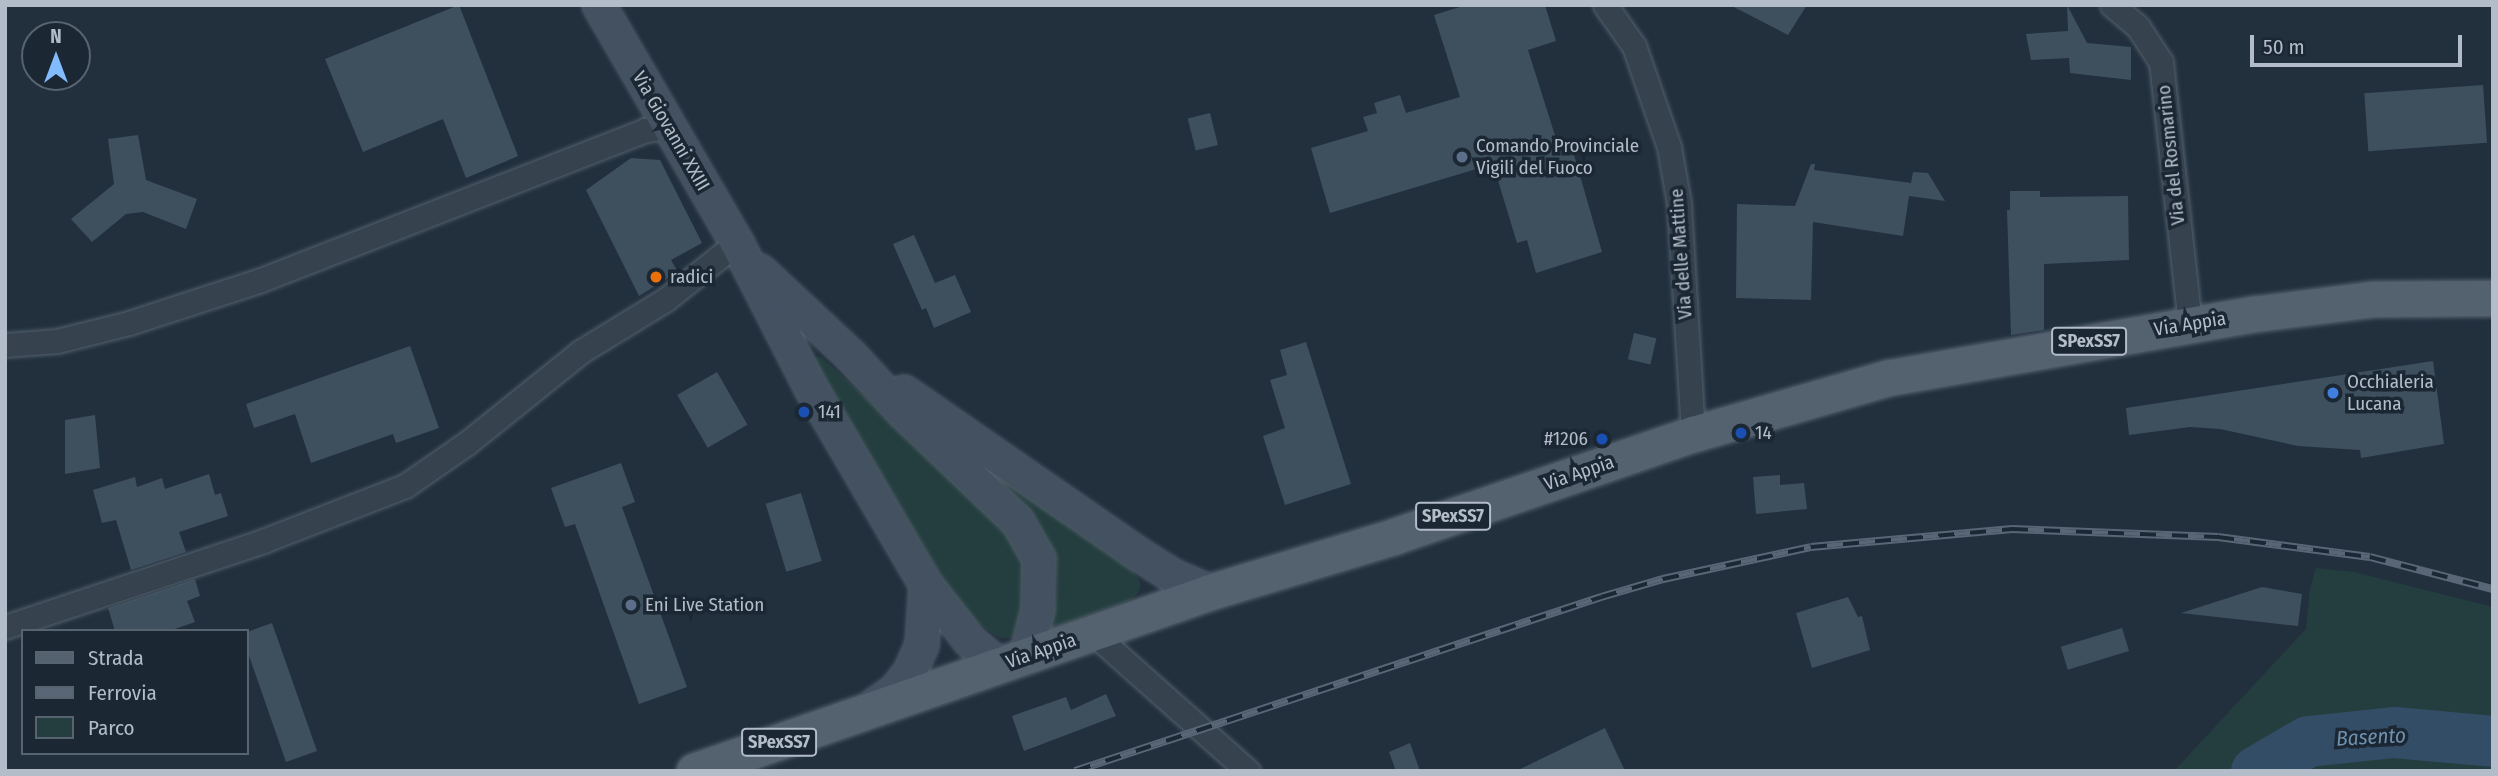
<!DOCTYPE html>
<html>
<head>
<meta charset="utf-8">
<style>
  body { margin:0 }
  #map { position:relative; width:2498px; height:776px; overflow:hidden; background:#22303e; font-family:"Fira Sans Condensed",sans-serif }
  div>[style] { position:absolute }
  .green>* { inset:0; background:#243e3f }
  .river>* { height:51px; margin:-25.5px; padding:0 25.5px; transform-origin:25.5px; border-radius:25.5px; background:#344d67 }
  .building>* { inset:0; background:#3e4f5e; transform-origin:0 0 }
  .roads { filter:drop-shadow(0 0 2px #54606c) drop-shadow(0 0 2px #54606c) }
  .street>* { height:23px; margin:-11.5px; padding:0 11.5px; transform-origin:11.5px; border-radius:11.5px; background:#36424e }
  .secondary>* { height:32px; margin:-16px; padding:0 16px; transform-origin:16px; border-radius:16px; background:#445161 }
  .primary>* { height:35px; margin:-17.5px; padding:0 17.5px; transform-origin:17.5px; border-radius:17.5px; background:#54616e }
  .rail>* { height:8px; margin-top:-4px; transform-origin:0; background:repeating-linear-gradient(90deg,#1b2733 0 16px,#586676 0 32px); box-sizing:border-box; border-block:2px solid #586676 }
  .dots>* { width:19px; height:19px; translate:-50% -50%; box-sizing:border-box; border:4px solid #1b2733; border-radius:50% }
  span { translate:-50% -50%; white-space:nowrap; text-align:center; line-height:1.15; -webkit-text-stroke:7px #1b2733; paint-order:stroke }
  .shield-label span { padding:2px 5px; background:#1b2733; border:2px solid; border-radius:5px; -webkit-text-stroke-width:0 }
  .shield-label { font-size:18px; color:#b2bdc9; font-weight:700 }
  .street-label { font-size:19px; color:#b2bdc9 }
  .poi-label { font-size:19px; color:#b2bdc9 }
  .left { translate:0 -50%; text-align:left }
  .right { translate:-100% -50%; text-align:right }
  .water-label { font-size:21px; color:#7090af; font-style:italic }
  .frame { position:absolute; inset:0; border:7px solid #b2bdc9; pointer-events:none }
  .legend { position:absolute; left:21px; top:629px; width:228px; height:126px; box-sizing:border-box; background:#1b2733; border:2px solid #57636f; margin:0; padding:9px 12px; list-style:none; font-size:21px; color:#b2bdc9 }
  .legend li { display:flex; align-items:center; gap:14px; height:35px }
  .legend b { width:35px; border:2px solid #57636f }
  .north { position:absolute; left:21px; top:21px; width:70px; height:70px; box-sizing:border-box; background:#1b2733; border:2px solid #57636f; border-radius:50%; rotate:0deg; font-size:19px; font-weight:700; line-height:28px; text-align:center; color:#b2bdc9 }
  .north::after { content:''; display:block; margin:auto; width:24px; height:32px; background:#82bcfe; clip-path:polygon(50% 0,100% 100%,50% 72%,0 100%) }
  .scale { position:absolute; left:2250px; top:35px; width:212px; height:32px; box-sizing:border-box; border:4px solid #b2bdc9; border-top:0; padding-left:9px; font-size:21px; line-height:24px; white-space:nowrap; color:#b2bdc9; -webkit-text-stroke:5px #1b2733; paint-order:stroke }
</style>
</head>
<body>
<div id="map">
  <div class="green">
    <div style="clip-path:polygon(812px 357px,821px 357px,986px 506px,1028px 561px,1022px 629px,1013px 638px,1000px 638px,973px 621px,955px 600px)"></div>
    <div style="clip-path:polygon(939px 426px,1127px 560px,1141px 584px,1138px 593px,1131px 600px,1051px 629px,1057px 590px,1055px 559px,1037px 520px)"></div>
    <div style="clip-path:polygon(2316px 568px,2354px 572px,2493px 607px,2493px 771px,2174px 771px,2306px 629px,2310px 589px)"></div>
  </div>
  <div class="river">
    <div style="left:2256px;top:771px;width:60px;rotate:-30deg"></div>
    <div style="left:2308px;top:741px;width:86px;rotate:-6deg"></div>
    <div style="left:2394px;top:732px;width:99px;rotate:5.2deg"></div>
  </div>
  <div class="building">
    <div style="clip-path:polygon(459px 5px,518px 156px,466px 178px,443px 119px,363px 152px,325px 59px)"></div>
    <div style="clip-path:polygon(1466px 5px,1545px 5px,1556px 41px,1528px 50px,1558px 145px,1570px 141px,1602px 252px,1536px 273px,1527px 240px,1517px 243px,1493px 164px,1330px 213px,1311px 148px,1368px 131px,1363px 117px,1377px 113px,1374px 103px,1400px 95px,1406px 113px,1460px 97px,1434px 15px)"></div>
    <div style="clip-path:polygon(1730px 5px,1807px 5px,1788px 35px)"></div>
    <div style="clip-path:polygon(2067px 5px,2087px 43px,2131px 47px,2131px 80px,2070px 73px,2069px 58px,2031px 60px,2026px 34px,2068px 31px)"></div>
    <div style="left:2483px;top:85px;width:58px;height:119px;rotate:86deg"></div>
    <div style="left:1210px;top:113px;width:33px;height:23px;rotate:76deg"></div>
    <div style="clip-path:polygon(138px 135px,146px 180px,197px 199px,186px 229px,143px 212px,126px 214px,92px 242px,71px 219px,114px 184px,108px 139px)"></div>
    <div style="clip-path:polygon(631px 158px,660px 160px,702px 243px,671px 260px,678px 272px,639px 296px,586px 190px)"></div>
    <div style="clip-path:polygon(1811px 164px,1815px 164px,1814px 170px,1911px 183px,1913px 172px,1928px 173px,1945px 201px,1909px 196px,1903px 236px,1813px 222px,1811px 300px,1736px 298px,1737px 204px,1795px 206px)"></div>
    <div style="clip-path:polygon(2010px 191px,2040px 191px,2040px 197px,2128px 196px,2129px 260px,2044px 264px,2044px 330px,2011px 335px,2007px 210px,2010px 210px)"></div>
    <div style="clip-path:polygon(914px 235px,935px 283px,955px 275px,971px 312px,934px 328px,926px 308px,922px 310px,893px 244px)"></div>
    <div style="left:1634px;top:333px;width:23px;height:27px;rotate:13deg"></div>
    <div style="clip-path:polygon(1306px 342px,1351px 484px,1285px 505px,1263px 436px,1285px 428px,1270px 380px,1287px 375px,1280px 350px)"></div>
    <div style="clip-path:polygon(410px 346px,439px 428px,396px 443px,393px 434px,311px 463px,295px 414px,254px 428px,246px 404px)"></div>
    <div style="clip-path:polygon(2433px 361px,2444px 444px,2361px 458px,2360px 450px,2298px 446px,2220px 429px,2190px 427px,2129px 435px,2126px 408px)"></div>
    <div style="left:717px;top:372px;width:61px;height:46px;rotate:60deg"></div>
    <div style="clip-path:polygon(95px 415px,100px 468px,65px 474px,65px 420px)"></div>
    <div style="clip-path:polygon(621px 463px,635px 502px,622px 507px,687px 687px,639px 704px,575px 524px,565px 527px,551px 488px)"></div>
    <div style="clip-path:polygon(209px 474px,215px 495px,221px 493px,228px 516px,179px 532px,186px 552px,131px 570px,116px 520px,102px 523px,93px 490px,135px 477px,137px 487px,162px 478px,165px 489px)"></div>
    <div style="clip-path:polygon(1780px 475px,1780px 485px,1804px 483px,1807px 509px,1756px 514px,1753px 477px)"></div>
    <div style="left:801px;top:493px;width:71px;height:37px;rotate:73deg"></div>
    <div style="clip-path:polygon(195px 579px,200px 596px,187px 601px,195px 622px,169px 631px,115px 631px,108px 608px)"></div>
    <div style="clip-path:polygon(2262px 587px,2302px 594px,2298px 626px,2181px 613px)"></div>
    <div style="clip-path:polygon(1848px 597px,1858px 617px,1862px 616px,1870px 650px,1812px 668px,1796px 613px)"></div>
    <div style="clip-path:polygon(272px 623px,317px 751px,286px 762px,247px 650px,247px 632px)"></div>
    <div style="left:2122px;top:628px;width:24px;height:64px;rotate:73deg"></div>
    <div style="clip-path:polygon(1106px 694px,1116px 716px,1024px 751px,1012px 716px,1066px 697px,1071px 710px)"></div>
    <div style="clip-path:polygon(1605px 728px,1625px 771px,1516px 771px)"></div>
    <div style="clip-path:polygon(1410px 743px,1420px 771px,1396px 771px,1389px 752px)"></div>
  </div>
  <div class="roads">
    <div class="street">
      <div style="left:1605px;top:5px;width:50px;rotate:54.7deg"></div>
      <div style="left:1634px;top:46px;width:107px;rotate:70.9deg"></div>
      <div style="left:1669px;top:147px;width:58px;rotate:80deg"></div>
      <div style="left:1679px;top:204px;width:230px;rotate:86.5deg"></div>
      <div style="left:2112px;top:5px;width:34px;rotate:40deg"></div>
      <div style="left:2138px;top:27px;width:42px;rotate:56.7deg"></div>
      <div style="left:2161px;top:62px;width:264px;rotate:83.7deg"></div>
      <div style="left:5px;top:345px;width:52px;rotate:-4.4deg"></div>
      <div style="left:57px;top:341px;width:74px;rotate:-14deg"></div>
      <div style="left:129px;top:323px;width:139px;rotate:-18deg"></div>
      <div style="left:261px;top:280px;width:412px;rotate:-21.3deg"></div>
      <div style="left:645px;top:130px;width:23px;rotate:-7deg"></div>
      <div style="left:5px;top:627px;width:272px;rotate:-18.4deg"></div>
      <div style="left:263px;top:541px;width:152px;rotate:-21.2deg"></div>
      <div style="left:405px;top:486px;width:75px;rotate:-34.7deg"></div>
      <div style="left:467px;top:443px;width:145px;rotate:-38.8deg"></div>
      <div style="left:580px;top:352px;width:100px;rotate:-31.5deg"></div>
      <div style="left:665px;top:300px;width:92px;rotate:-38.4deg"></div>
      <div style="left:1093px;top:633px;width:208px;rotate:41.7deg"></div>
    </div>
    <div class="secondary">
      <div style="left:599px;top:5px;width:275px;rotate:59.9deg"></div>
      <div style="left:737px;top:243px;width:163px;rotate:63deg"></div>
      <div style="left:811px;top:388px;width:228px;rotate:59.7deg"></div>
      <div style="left:926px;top:585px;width:71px;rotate:51.8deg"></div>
      <div style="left:970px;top:641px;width:39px;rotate:40deg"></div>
      <div style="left:760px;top:271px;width:123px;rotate:43deg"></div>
      <div style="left:850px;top:355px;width:78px;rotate:47.1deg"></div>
      <div style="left:903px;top:412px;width:159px;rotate:43.7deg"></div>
      <div style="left:1018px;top:522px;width:43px;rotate:60.4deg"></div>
      <div style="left:1039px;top:559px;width:51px;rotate:91.1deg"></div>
      <div style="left:1038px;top:610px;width:48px;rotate:104.6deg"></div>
      <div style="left:904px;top:392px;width:281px;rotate:34.7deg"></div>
      <div style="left:1135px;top:552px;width:45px;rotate:32.3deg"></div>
      <div style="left:1173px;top:576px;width:40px;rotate:23.4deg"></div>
      <div style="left:872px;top:707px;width:29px;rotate:-35deg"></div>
      <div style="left:896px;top:690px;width:23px;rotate:-52deg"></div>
      <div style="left:910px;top:672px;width:30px;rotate:-66deg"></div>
      <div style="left:922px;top:645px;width:60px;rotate:-86.2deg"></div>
    </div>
    <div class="primary">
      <div style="left:694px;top:771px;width:546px;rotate:-19.13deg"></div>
      <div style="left:1210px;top:592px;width:193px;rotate:-16.8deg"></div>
      <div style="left:1395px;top:536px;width:315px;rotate:-18.9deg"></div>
      <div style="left:1693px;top:434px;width:202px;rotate:-16.1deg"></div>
      <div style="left:1887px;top:378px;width:373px;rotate:-9.9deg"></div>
      <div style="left:2254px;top:314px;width:119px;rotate:-7.2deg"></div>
      <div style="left:2372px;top:299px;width:121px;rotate:-0.5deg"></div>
    </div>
  </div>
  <div class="rail">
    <div style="left:1075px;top:771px;width:554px;rotate:-18.3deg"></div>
    <div style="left:1601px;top:597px;width:65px;rotate:-16.2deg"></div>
    <div style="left:1663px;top:579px;width:151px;rotate:-12.2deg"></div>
    <div style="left:1811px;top:547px;width:202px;rotate:-5.1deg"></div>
    <div style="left:2012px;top:529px;width:206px;rotate:2.2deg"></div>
    <div style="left:2218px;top:537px;width:153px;rotate:7.5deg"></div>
    <div style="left:2370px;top:557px;width:127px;rotate:14.6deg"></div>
  </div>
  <div class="dots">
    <div style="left:1462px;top:157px;background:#5c6f8a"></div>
    <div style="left:656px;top:277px;background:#e8710a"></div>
    <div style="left:2333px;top:393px;background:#3f7fe0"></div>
    <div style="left:804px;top:412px;background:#1a4fb4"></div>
    <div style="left:1741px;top:433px;background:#1a4fb4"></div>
    <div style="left:1602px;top:439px;background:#1a4fb4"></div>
    <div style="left:631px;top:605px;background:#5c6f8a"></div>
  </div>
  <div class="shield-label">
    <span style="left:2089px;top:341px">SPexSS7</span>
    <span style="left:1453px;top:516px">SPexSS7</span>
    <span style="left:779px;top:742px">SPexSS7</span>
  </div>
  <div class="street-label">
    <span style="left:671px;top:131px;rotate:60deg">Via Giovanni XXIII</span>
    <span style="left:2171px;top:155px;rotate:-96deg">Via del Rosmarino</span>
    <span style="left:1681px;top:254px;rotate:-94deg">Via delle Mattine</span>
    <span style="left:2190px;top:324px;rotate:-9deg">Via Appia</span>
    <span style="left:1579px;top:473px;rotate:-19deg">Via Appia</span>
    <span style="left:1041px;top:651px;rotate:-19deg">Via Appia</span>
  </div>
  <div class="poi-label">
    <span class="left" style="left:1476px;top:157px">Comando Provinciale<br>Vigili del Fuoco</span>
    <span class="left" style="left:670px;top:277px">radici</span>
    <span class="left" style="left:2347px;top:393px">Occhialeria<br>Lucana</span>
    <span class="left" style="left:818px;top:412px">141</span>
    <span class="left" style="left:1755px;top:433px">14</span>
    <span class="right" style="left:1588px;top:439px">#1206</span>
    <span class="left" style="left:645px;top:605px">Eni Live Station</span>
  </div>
  <div class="water-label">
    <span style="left:2371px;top:737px;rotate:-3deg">Basento</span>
  </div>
  <div class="frame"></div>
  <ul class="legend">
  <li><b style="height:9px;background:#54616e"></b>Strada</li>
  <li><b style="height:9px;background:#586676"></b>Ferrovia</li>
  <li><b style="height:19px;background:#243e3f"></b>Parco</li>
  </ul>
  <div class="north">N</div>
  <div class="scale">50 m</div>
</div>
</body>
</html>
